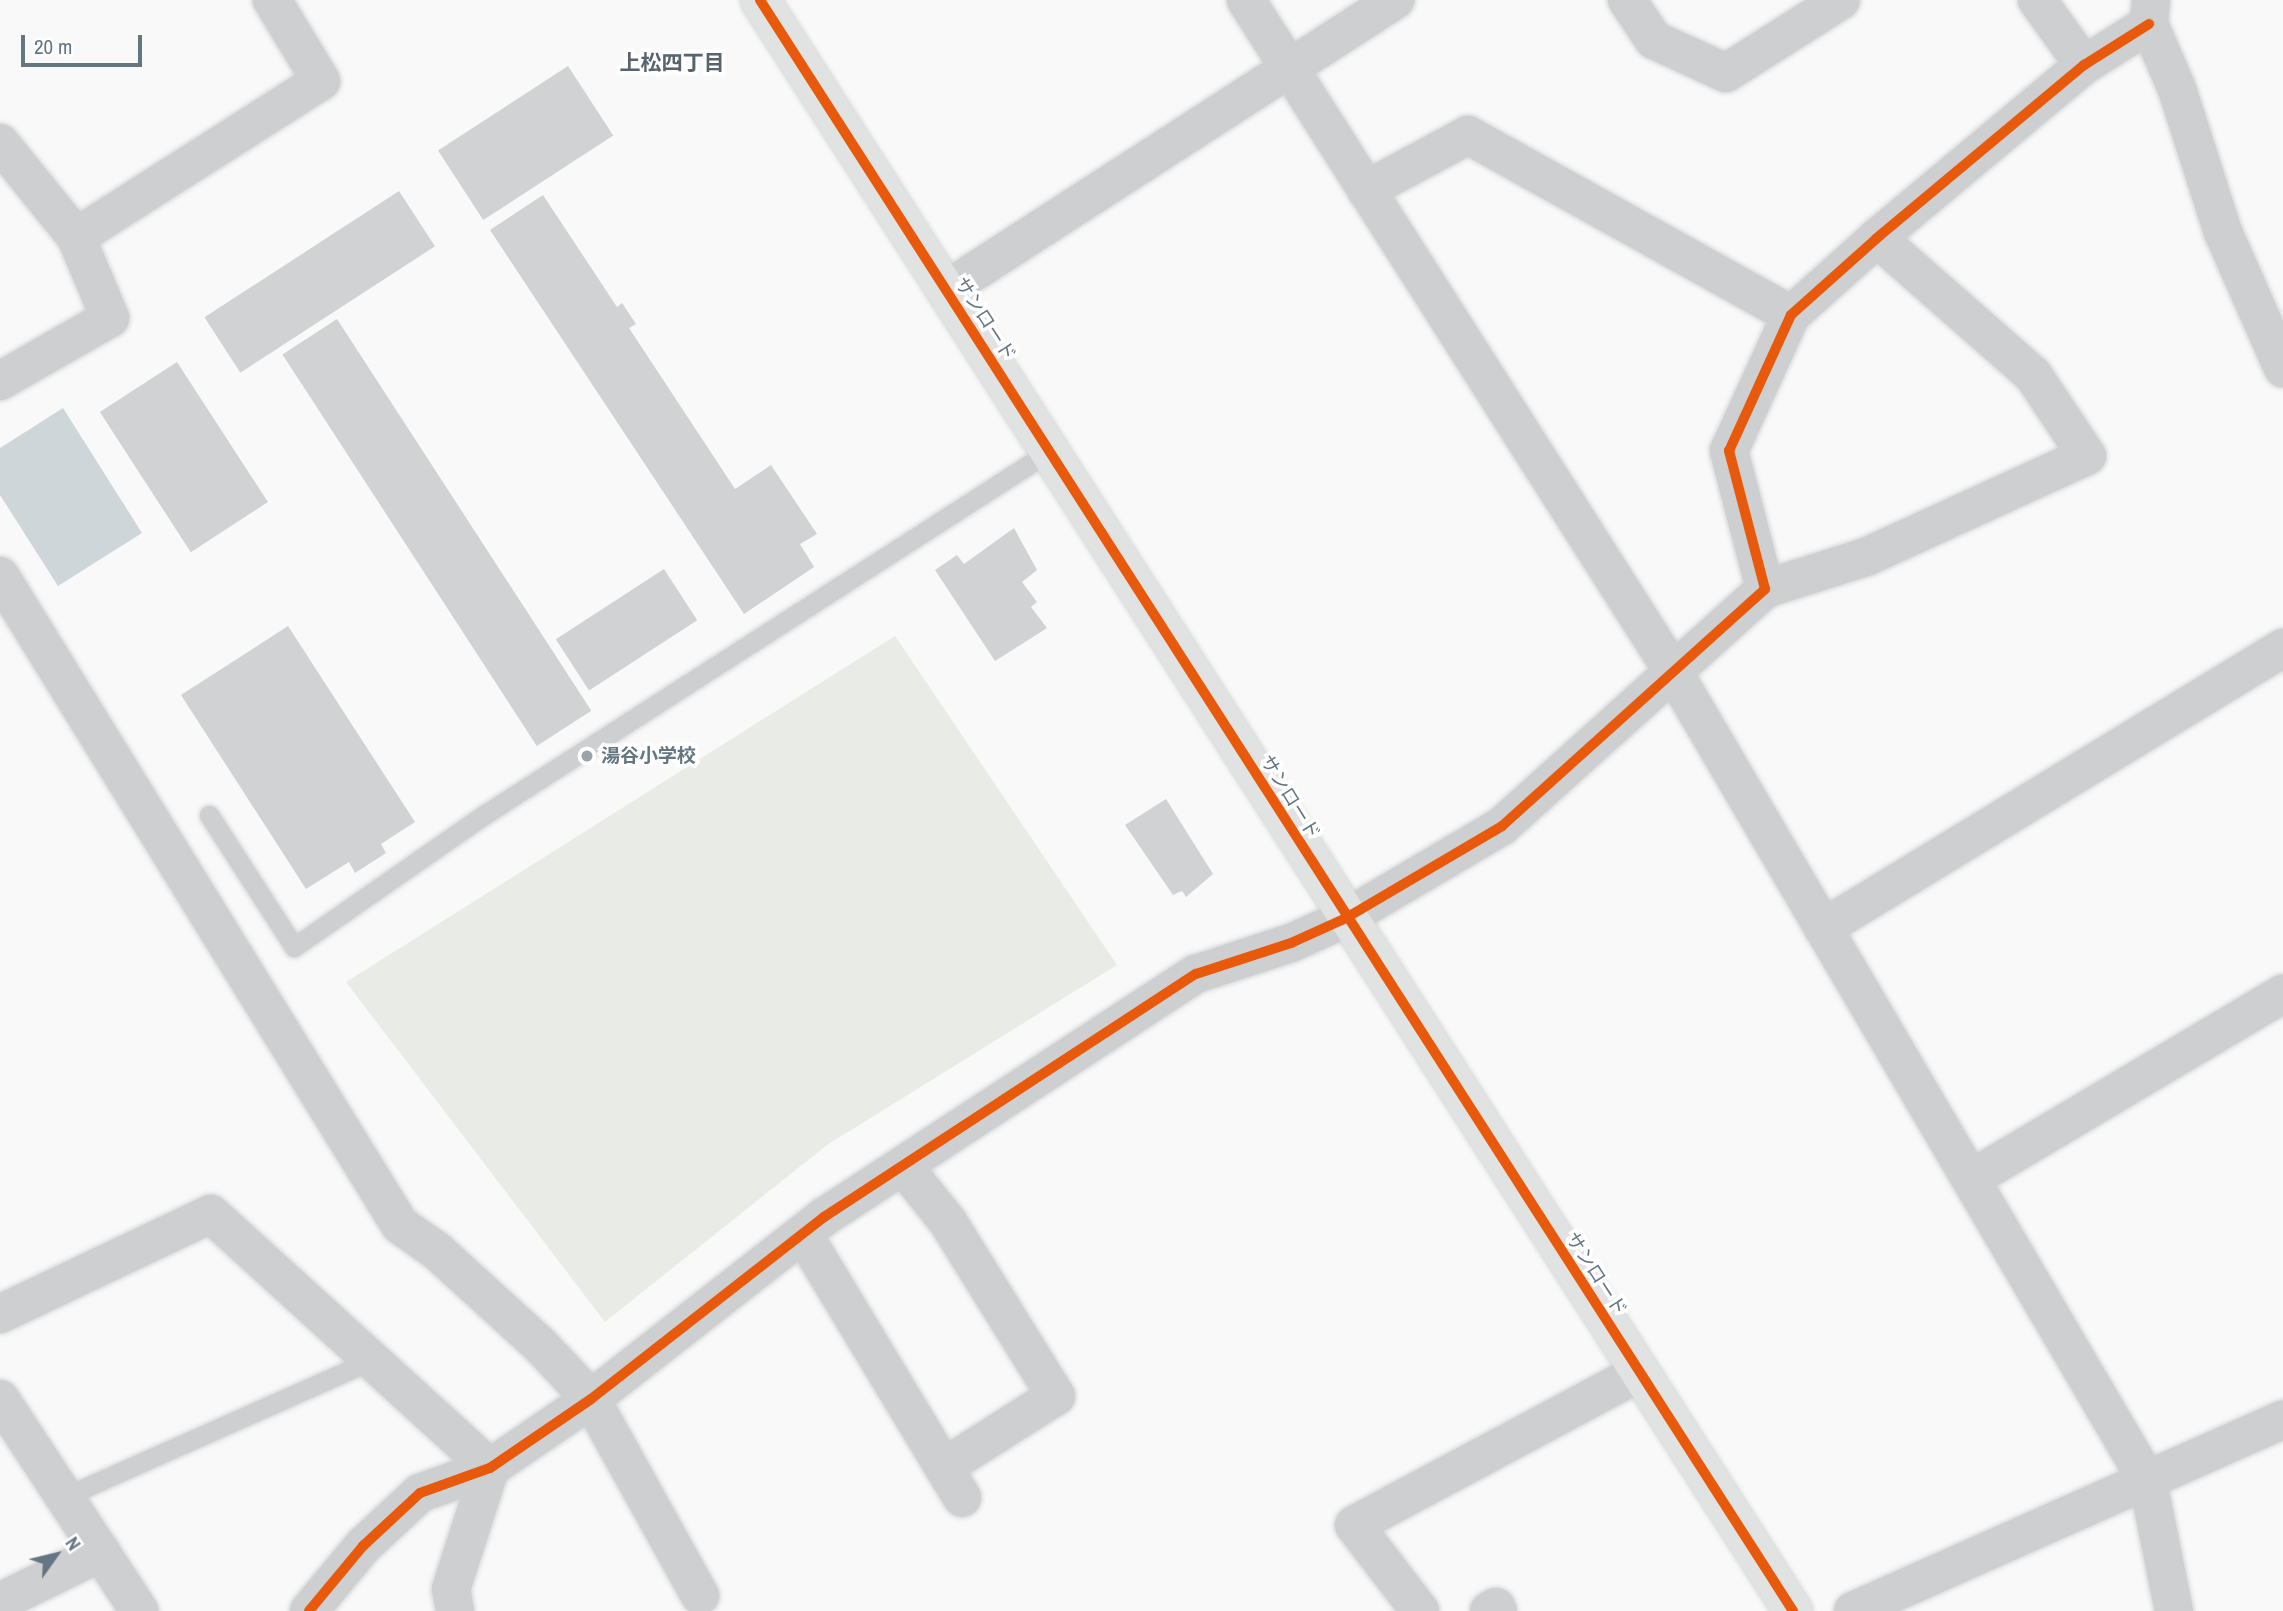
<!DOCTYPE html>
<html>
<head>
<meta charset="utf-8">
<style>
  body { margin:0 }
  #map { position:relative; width:2283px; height:1611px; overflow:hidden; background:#f9f9f9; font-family:"Archivo Narrow","Noto Sans JP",sans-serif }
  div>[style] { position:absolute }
  .green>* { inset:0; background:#e8ebe6 }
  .water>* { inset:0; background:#ced6d9 }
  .building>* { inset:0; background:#d0d2d3; transform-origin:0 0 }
  .roads { filter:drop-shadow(0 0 2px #d5d6d7) drop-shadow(0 0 2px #d5d6d7) }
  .lane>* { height:19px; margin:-9.5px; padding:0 9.5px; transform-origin:9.5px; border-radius:9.5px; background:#cecfd0 }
  .street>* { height:38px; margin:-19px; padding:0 19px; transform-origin:19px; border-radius:19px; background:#cecfd0 }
  .secondary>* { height:38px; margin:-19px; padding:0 19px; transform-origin:19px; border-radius:19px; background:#e1e2e2 }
  .cycleway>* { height:10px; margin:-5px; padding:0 5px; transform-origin:5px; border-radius:5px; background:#e8590c }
  .dots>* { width:19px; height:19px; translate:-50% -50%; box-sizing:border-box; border:4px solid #fff; border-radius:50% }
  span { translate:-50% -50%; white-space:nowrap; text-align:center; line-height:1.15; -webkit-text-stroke:7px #fff; paint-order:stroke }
  .street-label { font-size:19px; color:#657683 }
  .poi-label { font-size:19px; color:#657683; font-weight:700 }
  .left { translate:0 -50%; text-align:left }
  .neighbourhood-label { font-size:21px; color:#57646e; font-weight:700 }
  .north { position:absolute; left:21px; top:1520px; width:70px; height:70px; -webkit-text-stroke:5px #fff; paint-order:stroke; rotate:56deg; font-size:19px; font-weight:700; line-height:28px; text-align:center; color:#657683 }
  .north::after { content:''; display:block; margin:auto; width:24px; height:32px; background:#657683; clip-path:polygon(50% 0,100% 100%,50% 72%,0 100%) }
  .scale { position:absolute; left:21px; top:35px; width:121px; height:32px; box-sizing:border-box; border:4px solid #657683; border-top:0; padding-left:9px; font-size:21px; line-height:24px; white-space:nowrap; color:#657683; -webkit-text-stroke:5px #fff; paint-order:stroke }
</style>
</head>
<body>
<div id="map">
  <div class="green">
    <div style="clip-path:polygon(895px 636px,1117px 965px,827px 1145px,605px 1322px,346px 982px)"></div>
  </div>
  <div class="water">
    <div style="clip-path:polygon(63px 408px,142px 533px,58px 586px,0 495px,0 448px)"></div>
  </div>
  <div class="building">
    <div style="left:568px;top:66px;width:83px;height:155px;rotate:57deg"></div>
    <div style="left:399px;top:191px;width:66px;height:232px;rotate:57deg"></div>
    <div style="clip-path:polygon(543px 195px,617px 307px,622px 303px,636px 324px,629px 328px,735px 489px,771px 465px,817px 534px,800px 544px,814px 567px,744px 614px,490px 230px)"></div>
    <div style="left:337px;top:319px;width:467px;height:65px;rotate:57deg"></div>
    <div style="left:177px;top:362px;width:167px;height:92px;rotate:57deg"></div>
    <div style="clip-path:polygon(1014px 528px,1037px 570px,1022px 582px,1037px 602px,1031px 607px,1047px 628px,995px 661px,935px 570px,957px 555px,964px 564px)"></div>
    <div style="left:664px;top:569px;width:61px;height:129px;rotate:57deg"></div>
    <div style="clip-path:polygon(288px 626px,415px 822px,381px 844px,386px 853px,355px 873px,349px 862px,306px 889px,181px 695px)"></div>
    <div style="clip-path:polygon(1166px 799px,1213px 874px,1186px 897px,1182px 891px,1173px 895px,1125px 825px)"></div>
  </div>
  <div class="roads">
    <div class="lane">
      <div style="left:209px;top:815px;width:157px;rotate:57.2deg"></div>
      <div style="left:294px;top:947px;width:231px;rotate:-34.8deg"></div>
      <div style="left:484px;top:815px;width:673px;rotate:-32.75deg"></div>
      <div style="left:64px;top:1497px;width:337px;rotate:-24deg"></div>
    </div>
    <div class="street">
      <div style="left:1246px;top:0;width:798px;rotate:57.55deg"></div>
      <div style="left:1674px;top:673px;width:938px;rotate:59.63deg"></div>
      <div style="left:2148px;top:1482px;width:132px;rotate:78.6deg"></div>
      <div style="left:1627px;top:0;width:48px;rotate:56deg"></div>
      <div style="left:1654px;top:40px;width:79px;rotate:24.6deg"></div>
      <div style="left:1726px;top:73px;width:136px;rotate:-32.4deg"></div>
      <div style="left:2037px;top:0;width:80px;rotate:54.1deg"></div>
      <div style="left:2151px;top:0;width:24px;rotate:95deg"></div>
      <div style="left:2149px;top:24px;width:71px;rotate:66.7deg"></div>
      <div style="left:2177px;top:89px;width:150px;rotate:72.2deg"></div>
      <div style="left:2223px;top:232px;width:149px;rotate:66.2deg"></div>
      <div style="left:0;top:143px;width:121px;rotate:51deg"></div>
      <div style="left:76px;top:237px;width:88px;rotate:67.2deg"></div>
      <div style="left:110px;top:318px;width:127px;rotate:150.2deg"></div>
      <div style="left:1366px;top:190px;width:116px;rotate:-28.3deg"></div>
      <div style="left:1468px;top:135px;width:370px;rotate:29.1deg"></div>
      <div style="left:76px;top:237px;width:290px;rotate:-32.5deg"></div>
      <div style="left:321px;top:81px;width:95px;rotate:-121.2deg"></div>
      <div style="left:946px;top:290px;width:535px;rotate:-32.86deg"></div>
      <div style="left:0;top:576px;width:762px;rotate:58.35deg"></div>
      <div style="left:400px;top:1225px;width:45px;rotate:35.1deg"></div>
      <div style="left:437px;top:1251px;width:141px;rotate:42.4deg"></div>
      <div style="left:541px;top:1346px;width:73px;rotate:46.7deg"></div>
      <div style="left:591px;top:1399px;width:225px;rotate:61deg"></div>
      <div style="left:1765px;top:589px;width:106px;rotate:-17.6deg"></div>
      <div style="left:1866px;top:557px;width:243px;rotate:-24.6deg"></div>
      <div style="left:2087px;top:456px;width:97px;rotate:-123.7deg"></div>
      <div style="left:2033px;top:375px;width:208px;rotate:-138.7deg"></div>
      <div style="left:1823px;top:928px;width:539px;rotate:-31.33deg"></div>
      <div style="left:903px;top:1166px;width:72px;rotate:51.2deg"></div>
      <div style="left:948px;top:1222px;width:205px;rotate:58.2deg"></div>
      <div style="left:1056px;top:1396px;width:133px;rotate:147.6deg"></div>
      <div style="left:1971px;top:1179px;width:363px;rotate:-30.7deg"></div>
      <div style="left:803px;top:1234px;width:308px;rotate:58.9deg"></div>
      <div style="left:0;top:1314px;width:233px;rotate:-25.4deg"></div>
      <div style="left:211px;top:1214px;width:377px;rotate:42.3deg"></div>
      <div style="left:0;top:1399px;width:254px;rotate:56.7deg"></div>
      <div style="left:0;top:1602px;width:113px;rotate:-26.3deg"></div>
      <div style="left:309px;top:1611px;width:85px;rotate:-50.3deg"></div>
      <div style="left:363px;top:1546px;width:78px;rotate:-42.9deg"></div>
      <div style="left:420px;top:1493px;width:74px;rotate:-19.7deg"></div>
      <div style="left:490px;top:1468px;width:122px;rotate:-34.3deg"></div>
      <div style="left:591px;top:1399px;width:296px;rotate:-38deg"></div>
      <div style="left:824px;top:1217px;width:444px;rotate:-33.2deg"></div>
      <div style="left:1196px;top:974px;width:100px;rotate:-18.1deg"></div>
      <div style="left:1291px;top:943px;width:60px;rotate:-24.4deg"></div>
      <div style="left:1346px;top:918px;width:181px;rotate:-30.5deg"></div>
      <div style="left:1502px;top:826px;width:354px;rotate:-42deg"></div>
      <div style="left:1765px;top:589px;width:143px;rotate:-104.6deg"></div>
      <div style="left:1729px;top:451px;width:149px;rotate:-65.5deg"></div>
      <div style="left:1791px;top:315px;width:115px;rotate:-41.8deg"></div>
      <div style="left:1877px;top:238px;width:270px;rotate:-39.9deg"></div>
      <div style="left:2084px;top:65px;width:77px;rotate:-32.2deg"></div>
      <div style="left:455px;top:1611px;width:22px;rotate:-100deg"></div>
      <div style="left:451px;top:1589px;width:127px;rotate:-72.1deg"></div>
      <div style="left:1420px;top:1611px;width:108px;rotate:-127.5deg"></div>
      <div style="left:1354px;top:1525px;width:323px;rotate:-28.1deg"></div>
      <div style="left:1489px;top:1611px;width:8px;rotate:-30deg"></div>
      <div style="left:1496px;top:1607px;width:4px;rotate:63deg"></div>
      <div style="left:1853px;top:1611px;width:471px;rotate:-24deg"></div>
    </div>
    <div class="secondary">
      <div style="left:760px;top:0;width:1914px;rotate:57.33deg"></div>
    </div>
  </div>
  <div class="cycleway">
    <div style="left:760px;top:0;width:1914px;rotate:57.33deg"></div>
    <div style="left:309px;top:1611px;width:85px;rotate:-50.3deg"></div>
    <div style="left:363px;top:1546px;width:78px;rotate:-42.9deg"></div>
    <div style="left:420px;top:1493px;width:74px;rotate:-19.7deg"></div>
    <div style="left:490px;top:1468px;width:122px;rotate:-34.3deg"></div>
    <div style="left:591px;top:1399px;width:296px;rotate:-38deg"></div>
    <div style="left:824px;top:1217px;width:444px;rotate:-33.2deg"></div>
    <div style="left:1196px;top:974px;width:100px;rotate:-18.1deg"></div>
    <div style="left:1291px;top:943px;width:60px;rotate:-24.4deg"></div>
    <div style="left:1346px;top:918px;width:181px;rotate:-30.5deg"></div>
    <div style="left:1502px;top:826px;width:354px;rotate:-42deg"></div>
    <div style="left:1765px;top:589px;width:143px;rotate:-104.6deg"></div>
    <div style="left:1729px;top:451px;width:149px;rotate:-65.5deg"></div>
    <div style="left:1791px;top:315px;width:115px;rotate:-41.8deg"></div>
    <div style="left:1877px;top:238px;width:270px;rotate:-39.9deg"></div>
    <div style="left:2084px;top:65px;width:77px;rotate:-32.2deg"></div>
  </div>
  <div class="dots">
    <div style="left:587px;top:756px;background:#99a4ac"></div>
  </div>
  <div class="street-label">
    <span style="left:985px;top:319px;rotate:57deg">サンロード</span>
    <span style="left:1290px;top:797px;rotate:58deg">サンロード</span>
    <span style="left:1596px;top:1274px;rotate:57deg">サンロード</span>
  </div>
  <div class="poi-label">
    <span class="left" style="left:601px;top:756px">湯谷小学校</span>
  </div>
  <div class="neighbourhood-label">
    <span style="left:672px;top:63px">上松四丁目</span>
  </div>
  <div class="north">N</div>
  <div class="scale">20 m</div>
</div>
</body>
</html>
